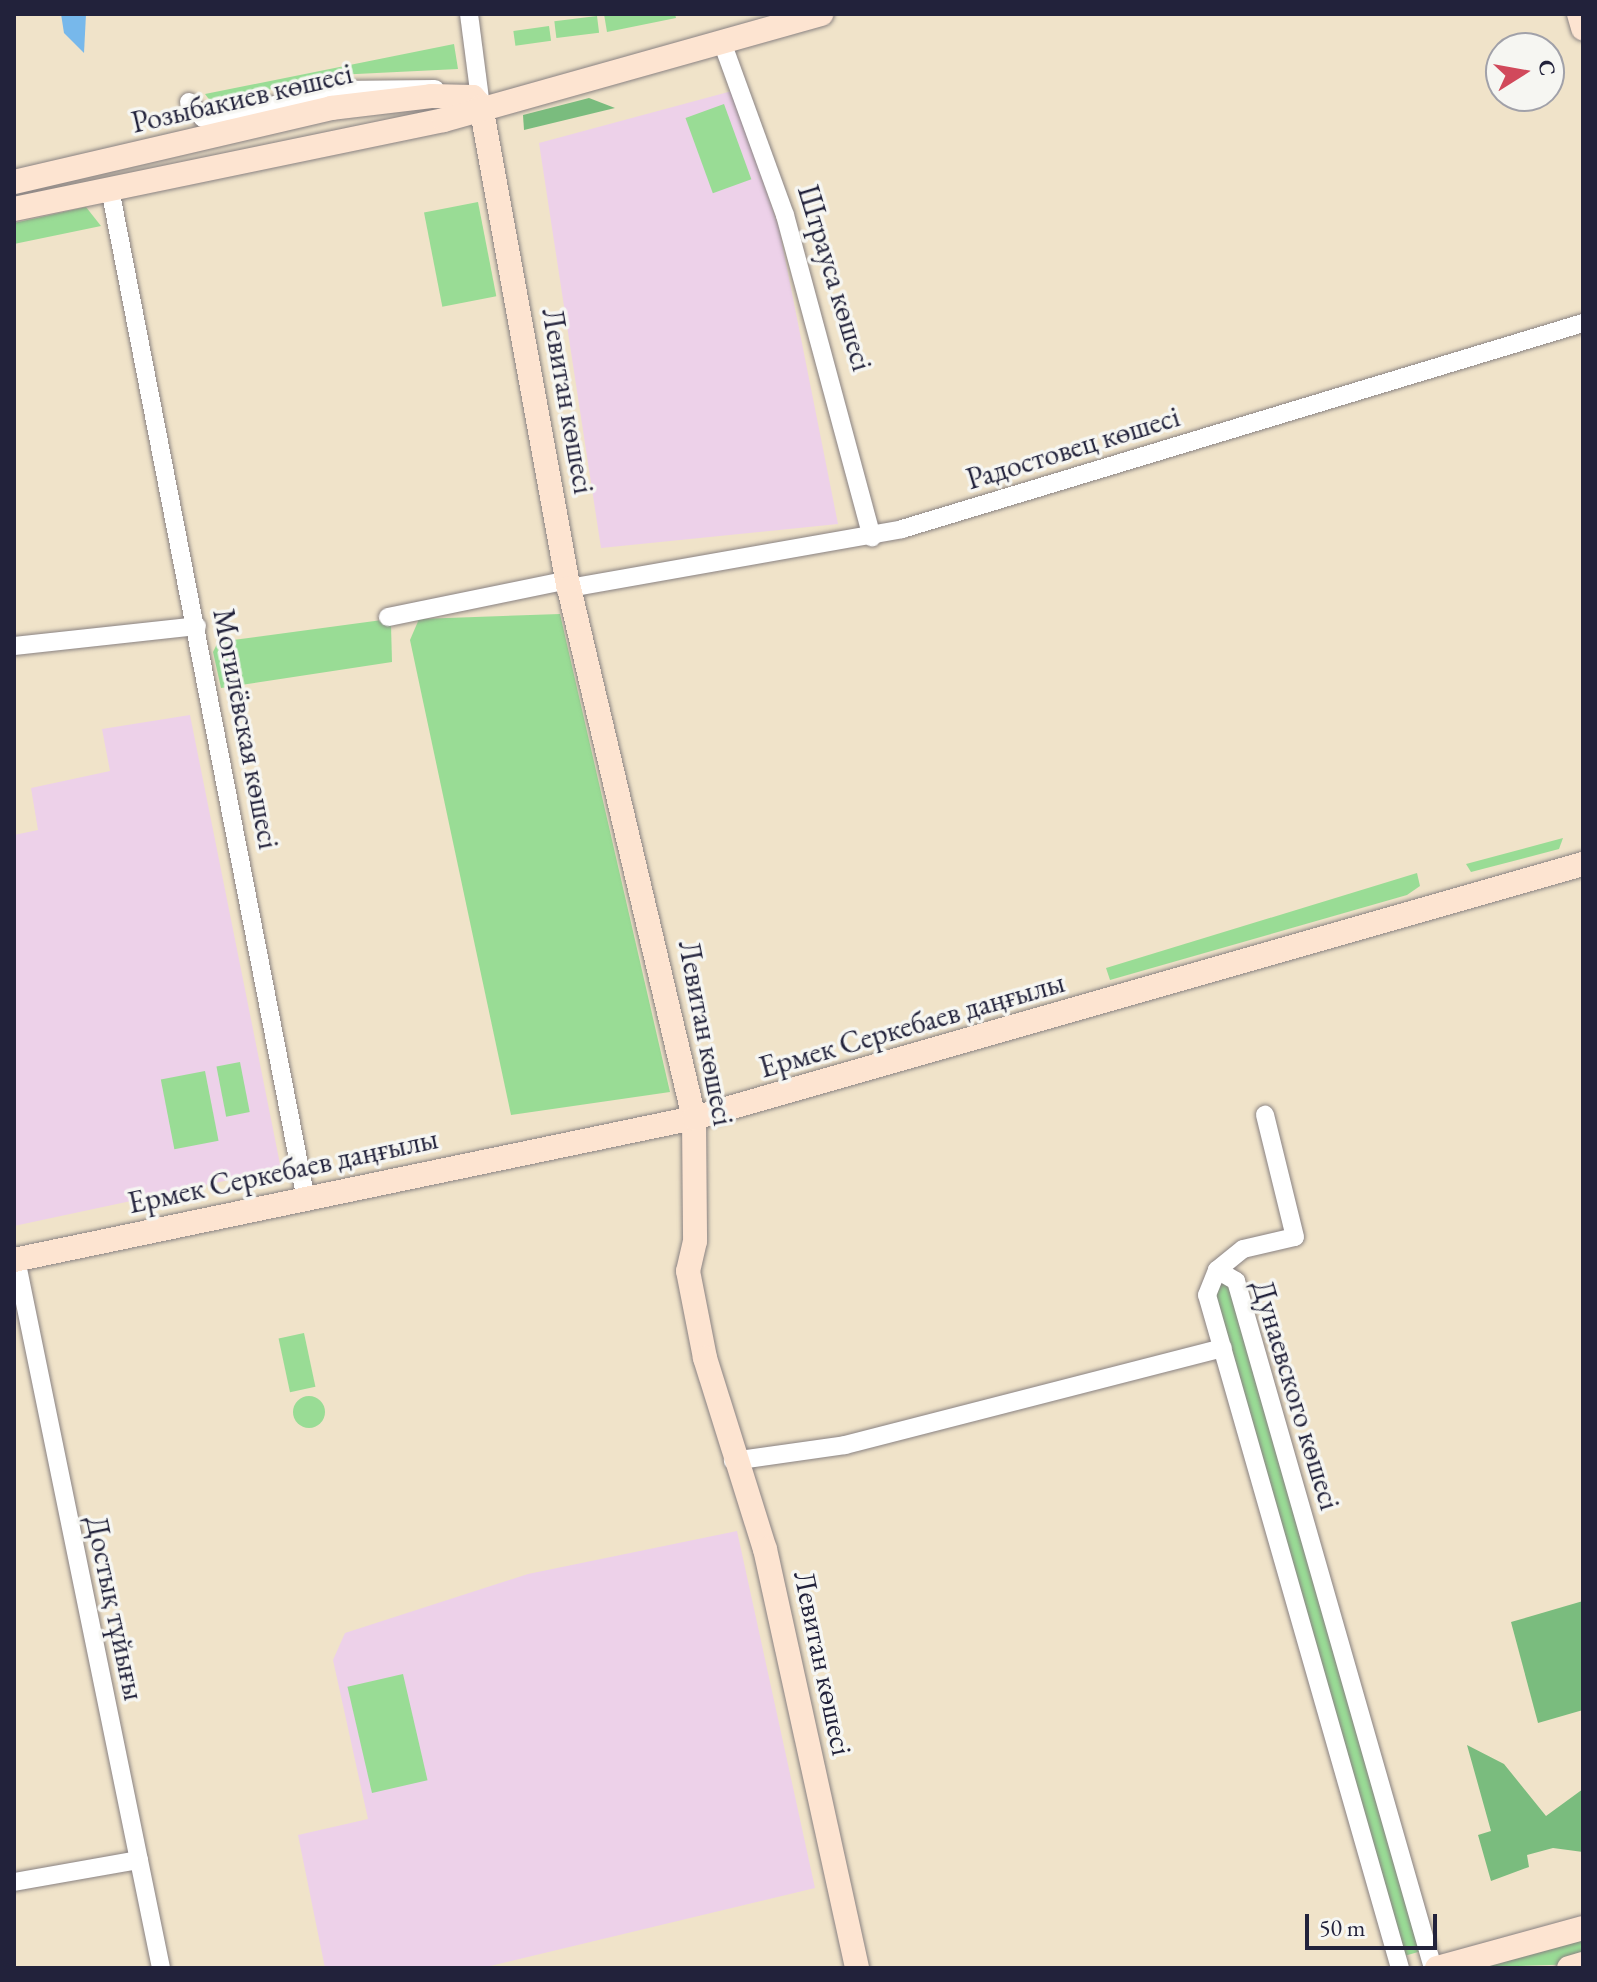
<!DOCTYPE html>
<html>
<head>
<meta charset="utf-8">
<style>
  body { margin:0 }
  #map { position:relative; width:1597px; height:1982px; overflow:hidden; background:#f0e3c9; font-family:"EB Garamond",serif }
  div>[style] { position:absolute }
  .built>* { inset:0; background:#edd1e9 }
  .green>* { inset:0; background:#99dc95; transform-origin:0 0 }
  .round { border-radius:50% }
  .forest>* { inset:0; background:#7abc7e }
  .water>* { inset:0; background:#77b8eb }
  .roads { filter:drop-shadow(0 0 2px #898282) drop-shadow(0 0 2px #898282) }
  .street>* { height:18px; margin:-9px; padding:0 9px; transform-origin:9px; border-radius:9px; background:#fff }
  .secondary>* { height:24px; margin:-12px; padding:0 12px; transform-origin:12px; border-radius:12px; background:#fde4d1 }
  span { translate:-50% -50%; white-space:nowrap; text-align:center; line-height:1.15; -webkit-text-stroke:7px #f6f6f2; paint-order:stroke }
  .street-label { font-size:30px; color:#22223b }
  .frame { position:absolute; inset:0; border:16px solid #22223b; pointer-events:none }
  .north { position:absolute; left:1485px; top:32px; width:80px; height:80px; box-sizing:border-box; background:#f6f6f2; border:2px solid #a1a1a9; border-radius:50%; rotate:79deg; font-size:22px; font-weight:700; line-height:32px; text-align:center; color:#22223b }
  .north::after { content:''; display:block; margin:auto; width:28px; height:36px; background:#d1495b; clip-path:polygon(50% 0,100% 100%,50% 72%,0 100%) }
  .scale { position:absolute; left:1305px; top:1914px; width:132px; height:36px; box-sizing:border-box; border:4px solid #22223b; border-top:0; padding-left:10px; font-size:24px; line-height:28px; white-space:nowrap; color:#22223b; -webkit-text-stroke:6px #f6f6f2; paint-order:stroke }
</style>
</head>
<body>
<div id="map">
  <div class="built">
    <div style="clip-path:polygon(732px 91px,779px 228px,838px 524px,601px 548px,539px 143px)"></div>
    <div style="clip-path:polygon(190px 715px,281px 1169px,14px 1226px,14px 835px,38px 830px,31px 788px,110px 771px,102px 729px)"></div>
    <div style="clip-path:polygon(737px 1531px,815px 1888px,482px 1968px,325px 1968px,298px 1835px,368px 1819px,333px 1660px,345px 1633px,528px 1574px)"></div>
  </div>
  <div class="green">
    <div style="clip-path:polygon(604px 14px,675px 14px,676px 18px,607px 32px)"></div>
    <div style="left:597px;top:16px;width:17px;height:43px;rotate:83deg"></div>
    <div style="left:549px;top:26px;width:15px;height:36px;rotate:82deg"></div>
    <div style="clip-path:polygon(454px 44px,458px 69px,336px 75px,211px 102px,205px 94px)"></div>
    <div style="left:724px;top:104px;width:80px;height:41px;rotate:70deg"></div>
    <div style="left:478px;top:202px;width:96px;height:55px;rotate:79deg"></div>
    <div style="clip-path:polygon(86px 207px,101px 226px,14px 244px,14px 223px)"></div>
    <div style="clip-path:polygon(560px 614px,670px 1092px,511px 1115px,410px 640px,419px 619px)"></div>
    <div style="clip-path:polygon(382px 620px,391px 625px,392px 662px,221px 688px,213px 652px,218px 642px)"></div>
    <div style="clip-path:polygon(1563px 838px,1559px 849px,1471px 872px,1466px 864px)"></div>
    <div style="clip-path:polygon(1417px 873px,1420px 886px,1407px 895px,1110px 980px,1106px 968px)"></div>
    <div style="left:240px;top:1062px;width:51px;height:24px;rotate:79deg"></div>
    <div style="left:205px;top:1071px;width:71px;height:45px;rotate:79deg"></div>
    <div style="left:1228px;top:1272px;width:706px;height:22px;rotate:74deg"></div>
    <div style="left:304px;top:1333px;width:55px;height:26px;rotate:78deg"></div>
    <div class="round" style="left:293px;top:1396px;width:32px;height:32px"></div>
    <div style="left:403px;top:1674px;width:109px;height:57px;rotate:77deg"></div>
    <div style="clip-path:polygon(1583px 1928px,1583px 1964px,1456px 1968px)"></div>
  </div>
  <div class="forest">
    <div style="clip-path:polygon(589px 98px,615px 108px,524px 130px,523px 115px)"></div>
    <div style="clip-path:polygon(1583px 1601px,1583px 1710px,1538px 1723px,1511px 1622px)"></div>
    <div style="clip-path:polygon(1467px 1745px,1504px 1764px,1546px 1816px,1583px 1789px,1583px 1852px,1553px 1848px,1527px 1855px,1529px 1867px,1491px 1881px,1478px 1835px,1491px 1831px)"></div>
  </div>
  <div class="water">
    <div style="clip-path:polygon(61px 14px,86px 14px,84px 53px,64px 33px)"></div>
  </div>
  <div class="roads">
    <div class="street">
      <div style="left:469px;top:14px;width:93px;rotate:82.6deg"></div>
      <div style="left:722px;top:42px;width:184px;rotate:70deg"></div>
      <div style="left:785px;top:215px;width:334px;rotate:74.9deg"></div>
      <div style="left:189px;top:102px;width:21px;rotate:49deg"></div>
      <div style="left:203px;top:118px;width:14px;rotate:4deg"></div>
      <div style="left:217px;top:119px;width:123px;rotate:-13.6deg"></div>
      <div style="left:337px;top:90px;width:98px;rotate:-0.6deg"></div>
      <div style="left:110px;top:189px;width:1030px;rotate:79.03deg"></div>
      <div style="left:569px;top:588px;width:338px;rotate:-10deg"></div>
      <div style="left:902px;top:529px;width:711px;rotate:-16.83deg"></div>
      <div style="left:388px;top:617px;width:179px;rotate:-11.6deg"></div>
      <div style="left:14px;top:646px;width:184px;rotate:-6.2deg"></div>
      <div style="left:16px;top:1259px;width:724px;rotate:78.44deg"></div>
      <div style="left:1217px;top:1270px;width:33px;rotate:-39deg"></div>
      <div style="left:1243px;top:1249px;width:53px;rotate:-13deg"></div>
      <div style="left:1295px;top:1237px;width:126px;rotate:-103.8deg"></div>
      <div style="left:733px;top:1461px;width:113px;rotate:-8.1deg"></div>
      <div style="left:845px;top:1445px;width:390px;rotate:-14.4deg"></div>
      <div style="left:14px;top:1882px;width:127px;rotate:-10deg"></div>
      <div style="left:1400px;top:1968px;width:700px;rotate:-106deg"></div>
      <div style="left:1207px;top:1295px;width:27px;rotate:-68deg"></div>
      <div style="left:1217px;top:1270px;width:22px;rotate:30deg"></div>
      <div style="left:1236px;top:1281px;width:715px;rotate:74deg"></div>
    </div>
    <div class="secondary">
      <div style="left:1579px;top:14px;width:15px;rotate:74deg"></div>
      <div style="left:14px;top:182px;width:326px;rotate:-13.1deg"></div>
      <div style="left:331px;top:108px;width:101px;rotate:-6.8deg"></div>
      <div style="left:431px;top:96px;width:42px;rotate:1.4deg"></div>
      <div style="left:473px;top:97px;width:12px;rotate:48deg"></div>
      <div style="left:481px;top:106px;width:490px;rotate:79.7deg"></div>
      <div style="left:569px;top:588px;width:545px;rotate:76.73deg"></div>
      <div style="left:694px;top:1118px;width:123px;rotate:89.5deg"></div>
      <div style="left:695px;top:1241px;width:31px;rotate:103deg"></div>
      <div style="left:688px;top:1271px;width:89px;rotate:78.9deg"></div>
      <div style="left:705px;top:1358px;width:200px;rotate:72.6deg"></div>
      <div style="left:765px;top:1549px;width:429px;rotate:77.6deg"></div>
      <div style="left:14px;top:209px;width:439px;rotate:-11.7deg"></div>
      <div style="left:444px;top:120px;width:392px;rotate:-15.7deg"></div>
      <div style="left:14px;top:1260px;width:695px;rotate:-11.8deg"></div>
      <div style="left:694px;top:1118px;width:925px;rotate:-15.95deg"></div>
      <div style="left:1437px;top:1968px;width:151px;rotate:-15.3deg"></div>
      <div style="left:1569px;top:1968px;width:15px;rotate:-16deg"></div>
    </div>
  </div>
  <div class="street-label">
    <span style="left:242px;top:98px;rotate:-13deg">Розыбакиев көшесі</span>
    <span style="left:835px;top:278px;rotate:73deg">Штрауса көшесі</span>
    <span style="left:568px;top:401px;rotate:80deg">Левитан көшесі</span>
    <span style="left:1073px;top:448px;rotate:-17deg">Радостовец көшесі</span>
    <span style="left:246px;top:729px;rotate:79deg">Могилёвская көшесі</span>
    <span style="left:912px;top:1025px;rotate:-16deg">Ермек Серкебаев даңғылы</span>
    <span style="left:706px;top:1033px;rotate:79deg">Левитан көшесі</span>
    <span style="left:283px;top:1171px;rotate:-12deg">Ермек Серкебаев даңғылы</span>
    <span style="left:1296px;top:1395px;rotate:73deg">Дунаевского көшесі</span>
    <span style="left:115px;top:1608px;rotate:78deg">Достық тұйығы</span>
    <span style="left:823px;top:1663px;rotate:78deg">Левитан көшесі</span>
  </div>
  <div class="frame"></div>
  <div class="north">С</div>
  <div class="scale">50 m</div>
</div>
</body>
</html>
